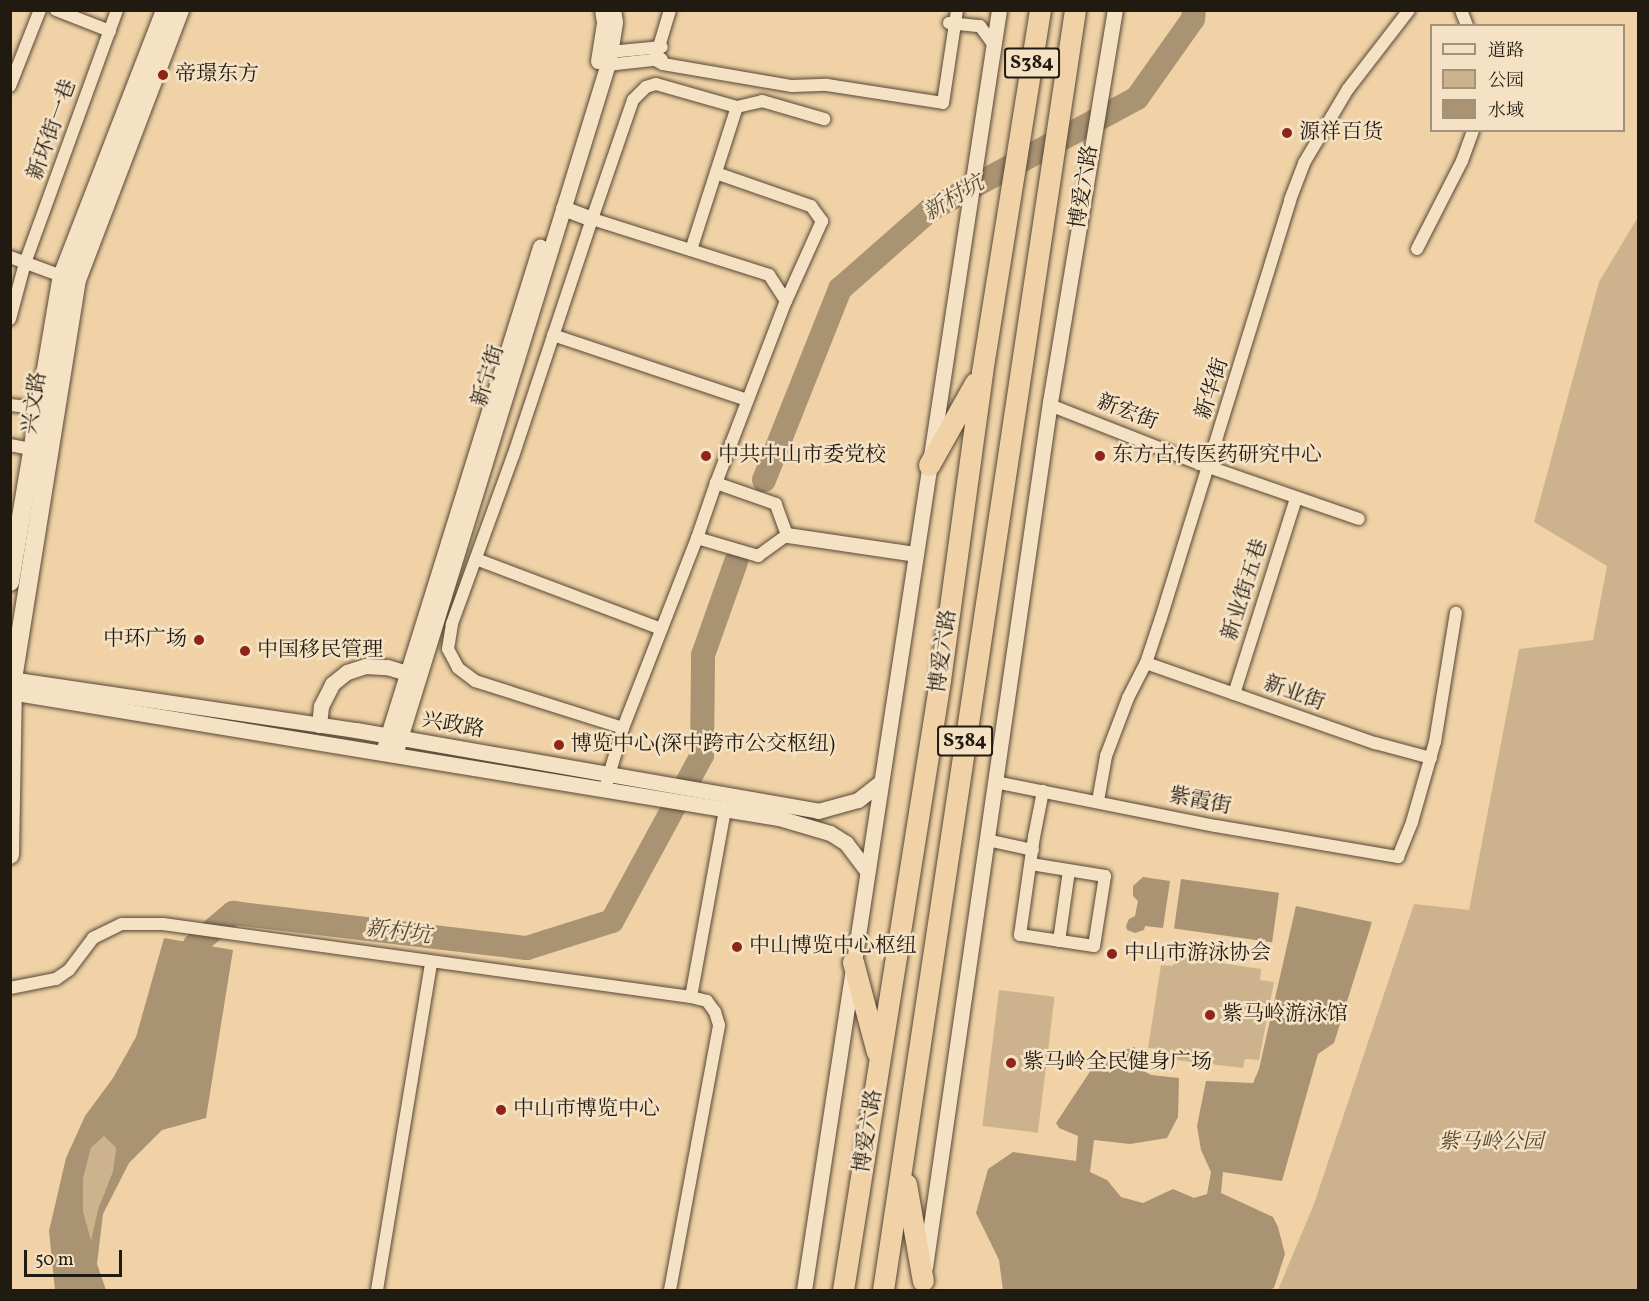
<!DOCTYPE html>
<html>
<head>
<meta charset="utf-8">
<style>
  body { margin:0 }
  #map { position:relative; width:1649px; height:1301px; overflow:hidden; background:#f0d2a6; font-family:Vollkorn,"Noto Serif SC",serif }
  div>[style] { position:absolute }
  .green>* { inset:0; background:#cdb38d; transform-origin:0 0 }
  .water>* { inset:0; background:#aa9373; transform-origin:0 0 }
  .river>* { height:24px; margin:-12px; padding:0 12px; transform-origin:12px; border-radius:12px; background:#aa9373 }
  .roads { filter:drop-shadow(0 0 2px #554836) drop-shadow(0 0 2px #554836) }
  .minor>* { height:12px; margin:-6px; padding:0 6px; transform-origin:6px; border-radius:6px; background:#f5e2c5 }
  .tertiary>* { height:15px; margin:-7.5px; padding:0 7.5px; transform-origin:7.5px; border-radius:7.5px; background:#f5e2c5 }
  .secondary>* { height:18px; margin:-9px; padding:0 9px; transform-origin:9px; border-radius:9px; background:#f5e2c5 }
  .trunk>* { height:21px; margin:-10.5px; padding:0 10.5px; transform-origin:10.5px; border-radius:10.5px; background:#f0d2a6 }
  .dots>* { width:16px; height:16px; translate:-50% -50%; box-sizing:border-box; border:3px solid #f5e2c5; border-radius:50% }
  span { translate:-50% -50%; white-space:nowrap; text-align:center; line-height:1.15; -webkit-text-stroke:5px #f5e2c5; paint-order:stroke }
  .shield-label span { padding:2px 4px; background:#f5e2c5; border:2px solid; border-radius:4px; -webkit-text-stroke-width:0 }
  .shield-label { font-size:20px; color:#211a11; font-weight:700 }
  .poi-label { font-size:21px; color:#211a11 }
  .left { translate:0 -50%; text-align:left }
  .right { translate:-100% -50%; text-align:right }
  .street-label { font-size:21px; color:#211a11 }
  .park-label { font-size:21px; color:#554836; font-style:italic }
  .water-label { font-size:22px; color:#584a38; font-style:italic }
  .frame { position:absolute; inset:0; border:12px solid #211a11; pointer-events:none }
  .legend { position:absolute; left:1430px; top:24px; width:195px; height:108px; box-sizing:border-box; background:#f5e2c5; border:2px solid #a0927d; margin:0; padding:8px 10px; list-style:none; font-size:18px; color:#211a11 }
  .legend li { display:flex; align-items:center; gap:12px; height:30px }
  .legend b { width:30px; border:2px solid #a0927d }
  .scale { position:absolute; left:24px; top:1250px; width:98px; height:27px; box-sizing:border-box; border:3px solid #211a11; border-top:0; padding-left:8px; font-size:18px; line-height:21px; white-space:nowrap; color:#211a11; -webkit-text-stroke:4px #f5e2c5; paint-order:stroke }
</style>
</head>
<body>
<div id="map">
  <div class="green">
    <div style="clip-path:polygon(1638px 217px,1638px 1290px,1278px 1290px,1314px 1204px,1414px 904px,1469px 910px,1519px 649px,1593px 640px,1607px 566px,1534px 522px,1599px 282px)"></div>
    <div style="clip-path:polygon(1175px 956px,1261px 969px,1260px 980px,1274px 982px,1259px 1060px,1245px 1059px,1243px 1068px,1159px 1058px,1160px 1049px,1148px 1048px,1161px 965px,1173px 966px)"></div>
    <div style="left:999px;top:990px;width:56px;height:137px;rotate:7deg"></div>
    <div style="clip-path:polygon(104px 1136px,116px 1148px,113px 1171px,98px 1209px,91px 1241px,83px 1211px,83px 1179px,91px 1148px)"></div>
  </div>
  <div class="water">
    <div style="clip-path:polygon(1143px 877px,1170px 881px,1163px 928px,1145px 926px,1144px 930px,1135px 933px,1127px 930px,1126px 926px,1129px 919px,1135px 916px,1138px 901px,1133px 896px,1133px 886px)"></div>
    <div style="left:1181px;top:879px;width:99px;height:50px;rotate:8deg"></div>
    <div style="clip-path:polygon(1296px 906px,1372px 922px,1334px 1043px,1318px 1054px,1282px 1181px,1223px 1172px,1221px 1193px,1273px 1217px,1278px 1227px,1285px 1254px,1274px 1288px,1268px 1290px,1003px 1290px,999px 1260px,976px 1213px,988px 1169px,1013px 1152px,1076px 1161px,1078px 1136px,1059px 1128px,1056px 1123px,1099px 1058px,1135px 1047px,1138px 1068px,1151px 1075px,1179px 1078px,1178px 1117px,1167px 1138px,1130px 1144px,1094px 1140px,1090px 1172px,1107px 1180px,1121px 1197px,1143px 1203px,1173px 1189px,1194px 1198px,1207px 1194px,1211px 1172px,1201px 1150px,1197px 1126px,1206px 1081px,1253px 1083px,1259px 1069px)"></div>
    <div style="clip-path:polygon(evenodd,164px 938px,233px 950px,206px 1118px,162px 1130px,129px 1163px,103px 1214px,97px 1264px,106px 1290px,55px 1290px,49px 1231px,66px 1158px,85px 1116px,113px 1078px,136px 1037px,164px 938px,104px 1136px,116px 1148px,113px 1171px,98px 1209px,91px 1240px,83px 1211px,83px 1179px,91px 1148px,104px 1136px)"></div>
  </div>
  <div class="river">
    <div style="left:764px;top:480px;width:206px;rotate:-68.3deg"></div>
    <div style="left:840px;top:289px;width:120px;rotate:-41.3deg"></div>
    <div style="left:930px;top:210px;width:235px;rotate:-28.4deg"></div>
    <div style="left:1137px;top:98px;width:97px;rotate:-54.7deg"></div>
    <div style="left:1193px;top:19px;width:9px;rotate:-84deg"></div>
    <div style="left:190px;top:974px;width:29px;rotate:-80deg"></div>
    <div style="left:195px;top:945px;width:50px;rotate:-40.1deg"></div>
    <div style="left:233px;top:913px;width:296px;rotate:6.8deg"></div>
    <div style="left:527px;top:948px;width:89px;rotate:-17.6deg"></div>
    <div style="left:612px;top:921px;width:189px;rotate:-61.5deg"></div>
    <div style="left:702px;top:755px;width:100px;rotate:-89.4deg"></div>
    <div style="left:703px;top:655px;width:99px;rotate:-70.5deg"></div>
  </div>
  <div class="roads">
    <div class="minor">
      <div style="left:56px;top:10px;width:58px;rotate:21.3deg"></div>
      <div style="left:670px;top:10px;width:52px;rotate:106.7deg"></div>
      <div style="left:655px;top:60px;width:9px;rotate:27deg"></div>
      <div style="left:663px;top:64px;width:131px;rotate:9.7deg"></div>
      <div style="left:792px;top:86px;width:35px;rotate:-2deg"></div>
      <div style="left:827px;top:85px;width:117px;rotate:8.8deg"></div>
      <div style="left:943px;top:103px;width:94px;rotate:-81.4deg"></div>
      <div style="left:1461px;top:10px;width:17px;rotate:69deg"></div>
      <div style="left:949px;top:23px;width:31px;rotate:6deg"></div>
      <div style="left:980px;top:26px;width:22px;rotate:54deg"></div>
      <div style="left:610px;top:52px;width:52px;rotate:-5.5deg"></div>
      <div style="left:607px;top:65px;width:55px;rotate:-6.2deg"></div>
      <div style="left:10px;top:86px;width:82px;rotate:-68.5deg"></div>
      <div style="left:716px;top:173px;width:101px;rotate:19.2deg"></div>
      <div style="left:811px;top:206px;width:19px;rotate:54deg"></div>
      <div style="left:822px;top:221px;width:88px;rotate:114.2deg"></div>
      <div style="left:592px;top:219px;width:126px;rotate:-71deg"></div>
      <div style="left:633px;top:100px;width:18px;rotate:-45deg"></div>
      <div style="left:646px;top:87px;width:10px;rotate:-17deg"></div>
      <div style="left:656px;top:84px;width:84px;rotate:15.9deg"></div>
      <div style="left:737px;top:107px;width:26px;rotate:-13deg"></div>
      <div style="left:762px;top:101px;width:65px;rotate:16.2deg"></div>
      <div style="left:1417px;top:249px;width:99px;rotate:-62.9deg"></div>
      <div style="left:1462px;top:161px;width:33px;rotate:-70deg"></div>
      <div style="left:691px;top:250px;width:150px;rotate:-72.2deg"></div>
      <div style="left:10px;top:257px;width:61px;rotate:20.2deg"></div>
      <div style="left:10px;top:319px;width:58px;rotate:-75deg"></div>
      <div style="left:25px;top:263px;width:269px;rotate:-70deg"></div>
      <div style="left:553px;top:335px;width:205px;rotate:18.5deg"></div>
      <div style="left:10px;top:405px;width:29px;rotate:6deg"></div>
      <div style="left:1050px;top:405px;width:161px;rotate:21.5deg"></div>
      <div style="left:1200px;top:464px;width:168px;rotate:19.1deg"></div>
      <div style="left:10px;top:445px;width:21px;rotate:11deg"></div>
      <div style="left:697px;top:538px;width:58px;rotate:-70.9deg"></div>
      <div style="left:476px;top:559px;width:198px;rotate:20.7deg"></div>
      <div style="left:1146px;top:663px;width:243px;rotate:19.3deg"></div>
      <div style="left:1375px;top:743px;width:58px;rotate:15deg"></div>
      <div style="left:1234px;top:694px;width:205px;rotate:-72.4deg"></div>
      <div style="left:607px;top:782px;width:56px;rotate:-73.5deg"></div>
      <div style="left:623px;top:728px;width:204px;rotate:-68.7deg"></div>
      <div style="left:697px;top:538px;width:64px;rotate:16.4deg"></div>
      <div style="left:758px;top:556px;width:36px;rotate:-36deg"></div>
      <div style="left:787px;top:535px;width:33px;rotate:-110deg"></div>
      <div style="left:776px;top:504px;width:64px;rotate:-160.7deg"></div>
      <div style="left:716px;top:483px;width:195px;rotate:-69deg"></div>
      <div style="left:786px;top:301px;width:31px;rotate:-123deg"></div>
      <div style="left:769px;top:275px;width:186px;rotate:-162.4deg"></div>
      <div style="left:592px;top:219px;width:250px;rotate:108.4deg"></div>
      <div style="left:513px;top:456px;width:179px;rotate:110deg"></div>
      <div style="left:452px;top:624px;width:25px;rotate:99deg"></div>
      <div style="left:448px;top:649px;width:21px;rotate:62deg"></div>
      <div style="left:458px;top:668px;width:21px;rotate:37deg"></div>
      <div style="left:475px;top:681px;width:155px;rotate:17.6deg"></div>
      <div style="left:995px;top:782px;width:225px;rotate:11.3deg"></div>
      <div style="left:1216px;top:826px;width:185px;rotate:9.7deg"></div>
      <div style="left:1398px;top:857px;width:38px;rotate:-68deg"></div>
      <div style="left:1412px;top:822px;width:83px;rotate:-74deg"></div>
      <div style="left:1435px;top:742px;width:131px;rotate:-80.8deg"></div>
      <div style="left:1098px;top:801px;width:46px;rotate:-79.9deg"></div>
      <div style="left:1106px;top:756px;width:62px;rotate:-69.2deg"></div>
      <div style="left:1128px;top:698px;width:39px;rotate:-63deg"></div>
      <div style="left:1146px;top:663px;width:47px;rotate:-71.6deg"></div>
      <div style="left:1161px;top:618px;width:437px;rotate:-72.8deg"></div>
      <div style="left:1290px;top:200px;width:40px;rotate:-69deg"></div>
      <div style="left:1304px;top:163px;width:86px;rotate:-59.3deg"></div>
      <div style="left:1348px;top:89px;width:100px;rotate:-52.3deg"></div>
      <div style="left:987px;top:840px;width:47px;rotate:12.3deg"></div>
      <div style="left:1031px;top:864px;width:75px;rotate:9.2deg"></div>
      <div style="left:1105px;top:876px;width:71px;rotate:98.9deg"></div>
      <div style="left:1094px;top:946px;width:75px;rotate:-171.5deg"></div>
      <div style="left:1020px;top:935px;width:99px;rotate:-81.9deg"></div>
      <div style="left:1034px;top:837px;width:47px;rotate:-78.9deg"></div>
      <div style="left:1059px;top:941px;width:71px;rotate:-81.9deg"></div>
      <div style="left:10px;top:988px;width:47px;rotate:-11.1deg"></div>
      <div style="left:56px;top:979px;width:16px;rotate:-35deg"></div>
      <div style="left:69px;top:970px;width:40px;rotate:-53deg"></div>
      <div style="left:93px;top:938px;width:32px;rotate:-26deg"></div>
      <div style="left:122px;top:924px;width:41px"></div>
      <div style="left:163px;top:924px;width:533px;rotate:7.87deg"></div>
      <div style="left:377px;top:1290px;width:331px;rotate:-80.6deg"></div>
      <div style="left:670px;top:1290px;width:269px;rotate:-79.5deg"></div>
      <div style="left:719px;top:1025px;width:14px;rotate:-107deg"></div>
      <div style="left:715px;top:1012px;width:14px;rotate:-126deg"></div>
      <div style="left:707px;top:1001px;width:16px;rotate:-166deg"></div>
      <div style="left:691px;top:997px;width:191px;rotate:-79.7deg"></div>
    </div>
    <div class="tertiary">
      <div style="left:598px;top:61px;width:39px;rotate:-81deg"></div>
      <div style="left:604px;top:22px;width:12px;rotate:-99deg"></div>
      <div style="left:563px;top:208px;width:31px;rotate:21deg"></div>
      <div style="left:787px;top:535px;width:130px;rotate:8.4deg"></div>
      <div style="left:10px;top:679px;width:350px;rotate:8.4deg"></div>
      <div style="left:356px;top:730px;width:469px;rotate:9.9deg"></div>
      <div style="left:818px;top:811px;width:41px;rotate:-15.4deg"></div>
      <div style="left:858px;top:800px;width:28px;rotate:-38deg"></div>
      <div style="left:10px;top:692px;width:779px;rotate:9.31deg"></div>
      <div style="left:779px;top:818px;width:53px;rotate:16.4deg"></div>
      <div style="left:830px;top:833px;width:19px;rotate:32deg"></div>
      <div style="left:846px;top:843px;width:35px;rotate:53deg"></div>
      <div style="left:319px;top:725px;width:19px;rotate:-84deg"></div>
      <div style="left:321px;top:706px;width:25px;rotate:-63deg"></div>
      <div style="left:332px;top:684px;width:19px;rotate:-39deg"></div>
      <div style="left:347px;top:672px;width:19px;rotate:-18deg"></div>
      <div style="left:365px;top:666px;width:22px;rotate:3deg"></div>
      <div style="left:387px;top:667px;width:21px;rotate:17deg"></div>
      <div style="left:385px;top:745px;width:522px;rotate:-72.71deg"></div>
      <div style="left:397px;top:748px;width:720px;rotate:-72.87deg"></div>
      <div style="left:609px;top:60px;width:38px;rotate:-81deg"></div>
      <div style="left:615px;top:22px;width:12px;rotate:-99deg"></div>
      <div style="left:925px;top:1267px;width:874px;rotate:-81.78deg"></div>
      <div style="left:1050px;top:402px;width:397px;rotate:-80.6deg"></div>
      <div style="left:804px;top:1290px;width:1295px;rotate:-81.34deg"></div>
    </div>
    <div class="secondary">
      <div style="left:10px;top:582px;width:310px;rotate:-80.4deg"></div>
      <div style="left:62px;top:276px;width:285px;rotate:-68.8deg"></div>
      <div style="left:10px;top:855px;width:176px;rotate:-89deg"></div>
      <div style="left:13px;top:679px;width:404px;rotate:-80.9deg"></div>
      <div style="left:77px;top:280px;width:289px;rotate:-69.1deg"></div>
    </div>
    <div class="trunk">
      <div style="left:929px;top:465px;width:94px;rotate:-60.7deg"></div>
      <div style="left:853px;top:962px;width:93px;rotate:75.1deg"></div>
      <div style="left:906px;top:1184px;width:98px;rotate:80.1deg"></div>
      <div style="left:843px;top:1290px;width:618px;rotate:-80.96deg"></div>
      <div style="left:940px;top:680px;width:311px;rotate:-82.2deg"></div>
      <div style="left:982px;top:372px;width:367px;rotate:-80.9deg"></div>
      <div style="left:883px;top:1290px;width:1294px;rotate:-81.47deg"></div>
    </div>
  </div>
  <div class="dots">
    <div style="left:163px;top:75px;background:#8f2418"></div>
    <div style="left:1287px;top:133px;background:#8f2418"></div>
    <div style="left:706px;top:456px;background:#8f2418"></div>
    <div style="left:1100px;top:456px;background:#8f2418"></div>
    <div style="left:199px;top:640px;background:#8f2418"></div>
    <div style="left:245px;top:651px;background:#8f2418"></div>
    <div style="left:559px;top:745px;background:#8f2418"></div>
    <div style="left:737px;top:947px;background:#8f2418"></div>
    <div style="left:1112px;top:954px;background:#8f2418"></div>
    <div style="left:1210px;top:1015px;background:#8f2418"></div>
    <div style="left:1011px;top:1063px;background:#8f2418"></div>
    <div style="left:501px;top:1110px;background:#8f2418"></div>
  </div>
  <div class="shield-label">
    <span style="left:1032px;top:63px">S384</span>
    <span style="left:965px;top:741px">S384</span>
  </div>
  <div class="poi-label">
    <span class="left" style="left:175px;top:75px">帝璟东方</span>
    <span class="left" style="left:1299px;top:133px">源祥百货</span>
    <span class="left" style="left:718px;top:456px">中共中山市委党校</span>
    <span class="left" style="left:1112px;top:456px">东方古传医药研究中心</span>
    <span class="right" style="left:187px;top:640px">中环广场</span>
    <span class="left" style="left:257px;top:651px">中国移民管理</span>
    <span class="left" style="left:571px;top:745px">博览中心(深中跨市公交枢纽)</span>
    <span class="left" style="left:749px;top:947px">中山博览中心枢纽</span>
    <span class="left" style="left:1124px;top:954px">中山市游泳协会</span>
    <span class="left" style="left:1222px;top:1015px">紫马岭游泳馆</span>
    <span class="left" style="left:1023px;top:1063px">紫马岭全民健身广场</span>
    <span class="left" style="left:513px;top:1110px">中山市博览中心</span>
  </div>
  <div class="street-label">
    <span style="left:53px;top:130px;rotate:-70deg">新环街一巷</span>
    <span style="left:1085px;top:187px;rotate:-81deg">博爱六路</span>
    <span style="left:489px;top:376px;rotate:-73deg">新宁街</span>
    <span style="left:1213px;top:389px;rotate:-72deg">新华街</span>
    <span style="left:35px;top:403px;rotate:-81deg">兴文路</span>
    <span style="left:1127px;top:413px;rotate:21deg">新宏街</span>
    <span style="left:1246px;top:590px;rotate:-72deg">新业街五巷</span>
    <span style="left:944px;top:651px;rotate:-82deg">博爱六路</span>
    <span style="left:1294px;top:694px;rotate:20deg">新业街</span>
    <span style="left:453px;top:726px;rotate:10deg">兴政路</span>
    <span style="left:1200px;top:802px;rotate:11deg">紫霞街</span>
    <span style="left:869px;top:1131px;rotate:-81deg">博爱六路</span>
  </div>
  <div class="park-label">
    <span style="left:1491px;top:1143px">紫马岭公园</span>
  </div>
  <div class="water-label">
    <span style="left:954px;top:199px;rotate:-31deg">新村坑</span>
    <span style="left:398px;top:933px;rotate:7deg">新村坑</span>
  </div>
  <div class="frame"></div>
  <ul class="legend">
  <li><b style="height:8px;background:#f5e2c5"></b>道路</li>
  <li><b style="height:16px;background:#cdb38d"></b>公园</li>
  <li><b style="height:16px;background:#aa9373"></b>水域</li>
  </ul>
  <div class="scale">50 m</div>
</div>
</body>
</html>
